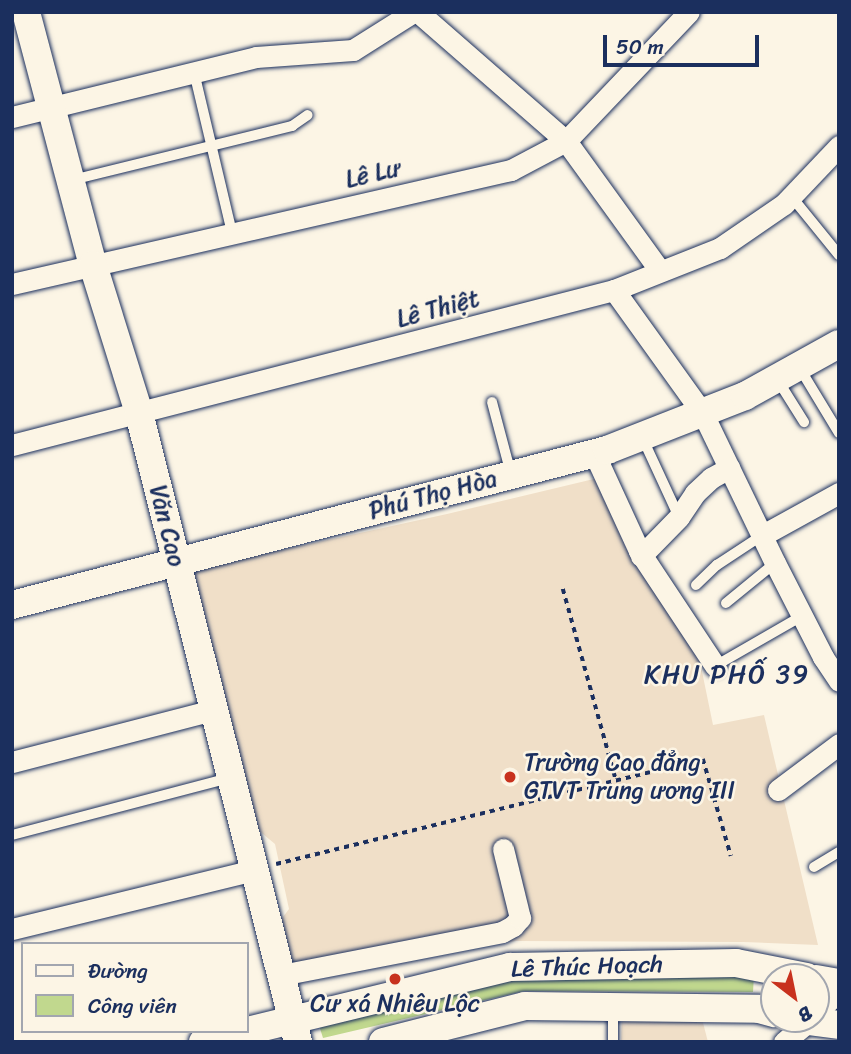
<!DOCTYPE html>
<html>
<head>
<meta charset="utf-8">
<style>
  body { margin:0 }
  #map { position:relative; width:851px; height:1054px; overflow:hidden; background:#fcf5e5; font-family:Sriracha,sans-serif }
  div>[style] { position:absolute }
  .built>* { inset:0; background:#f0dfc8 }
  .green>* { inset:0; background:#c1d88e }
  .path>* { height:3.5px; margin-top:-1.75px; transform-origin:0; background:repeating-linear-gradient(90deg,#1b2f5e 0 5px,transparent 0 10px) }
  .roads { filter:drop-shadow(0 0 2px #1b2f5e) drop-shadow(0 0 2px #1b2f5e) }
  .lane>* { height:10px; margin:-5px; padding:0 5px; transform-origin:5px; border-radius:5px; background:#fcf5e5 }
  .street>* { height:21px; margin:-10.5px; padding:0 10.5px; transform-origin:10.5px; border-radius:10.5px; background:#fcf5e5 }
  .secondary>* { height:28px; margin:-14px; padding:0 14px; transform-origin:14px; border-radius:14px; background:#fcf5e5 }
  .dots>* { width:19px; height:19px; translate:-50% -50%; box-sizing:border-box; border:4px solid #fcf5e5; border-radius:50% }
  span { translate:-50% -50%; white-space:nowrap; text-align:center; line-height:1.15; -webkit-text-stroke:5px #fcf5e5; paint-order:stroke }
  .street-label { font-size:24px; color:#1b2f5e }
  .poi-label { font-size:24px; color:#1b2f5e }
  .left { translate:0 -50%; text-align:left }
  .neighbourhood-label { font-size:26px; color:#1b2f5e; letter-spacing:2px }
  .frame { position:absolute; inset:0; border:14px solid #1b2f5e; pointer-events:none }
  .legend { position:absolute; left:21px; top:942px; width:228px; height:91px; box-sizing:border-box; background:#fcf5e5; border:2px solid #a2a6af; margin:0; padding:9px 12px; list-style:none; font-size:21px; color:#1b2f5e }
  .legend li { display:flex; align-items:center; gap:14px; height:35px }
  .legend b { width:35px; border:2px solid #a2a6af }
  .north { position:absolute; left:760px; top:963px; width:70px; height:70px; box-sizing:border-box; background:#fcf5e5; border:2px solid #a2a6af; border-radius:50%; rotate:148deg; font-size:19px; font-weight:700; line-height:28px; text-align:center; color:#1b2f5e }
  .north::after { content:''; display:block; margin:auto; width:24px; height:32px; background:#c8321e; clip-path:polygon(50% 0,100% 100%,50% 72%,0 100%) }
  .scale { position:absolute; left:603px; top:35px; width:156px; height:32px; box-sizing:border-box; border:4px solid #1b2f5e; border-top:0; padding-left:9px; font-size:21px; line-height:24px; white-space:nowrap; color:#1b2f5e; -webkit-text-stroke:5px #fcf5e5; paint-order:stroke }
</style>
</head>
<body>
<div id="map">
  <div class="built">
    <div style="clip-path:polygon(598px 478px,698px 652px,713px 725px,764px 715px,818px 945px,743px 942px,516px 941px,452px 951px,295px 983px,277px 925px,289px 909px,275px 844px,257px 829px,189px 570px,447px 514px)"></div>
    <div style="clip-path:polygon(622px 1013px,701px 1015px,708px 1042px,621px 1042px)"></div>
  </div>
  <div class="green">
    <div style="clip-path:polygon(754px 975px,753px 992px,524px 991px,323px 1038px,318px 1022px,521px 977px)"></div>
  </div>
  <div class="path">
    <div style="left:563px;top:589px;width:198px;rotate:74.5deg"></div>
    <div style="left:276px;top:864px;width:440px;rotate:-13.8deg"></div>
    <div style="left:703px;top:759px;width:101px;rotate:73.9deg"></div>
  </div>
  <div class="roads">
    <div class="lane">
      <div style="left:194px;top:72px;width:165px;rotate:76.7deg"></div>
      <div style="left:72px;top:180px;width:227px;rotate:-13.8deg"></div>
      <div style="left:292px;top:126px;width:19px;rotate:-35deg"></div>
      <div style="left:791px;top:196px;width:76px;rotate:50.9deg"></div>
      <div style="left:799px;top:367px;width:77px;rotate:58.8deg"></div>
      <div style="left:777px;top:379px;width:51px;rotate:57.9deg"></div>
      <div style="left:492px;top:402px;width:74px;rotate:75.2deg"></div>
      <div style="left:642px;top:437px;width:88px;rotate:65.2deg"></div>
      <div style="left:696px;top:585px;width:29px;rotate:-44deg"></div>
      <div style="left:717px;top:565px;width:53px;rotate:-33.4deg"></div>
      <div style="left:726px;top:603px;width:63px;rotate:-39.2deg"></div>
      <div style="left:715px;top:666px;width:100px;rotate:-29.9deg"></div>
      <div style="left:12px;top:835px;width:225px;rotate:-14.7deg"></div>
      <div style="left:814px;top:867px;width:29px;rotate:-31deg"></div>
      <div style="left:613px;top:1042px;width:32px;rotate:-90deg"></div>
    </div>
    <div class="street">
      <div style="left:418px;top:12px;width:196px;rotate:41.1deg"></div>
      <div style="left:566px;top:141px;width:160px;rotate:54.1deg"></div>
      <div style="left:12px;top:117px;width:251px;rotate:-13.8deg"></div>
      <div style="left:256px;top:57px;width:97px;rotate:-4.1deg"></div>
      <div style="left:353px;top:50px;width:71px;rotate:-32.3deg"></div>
      <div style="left:12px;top:284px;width:512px;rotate:-12.87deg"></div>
      <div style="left:511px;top:170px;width:62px;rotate:-27.8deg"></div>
      <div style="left:566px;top:141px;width:178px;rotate:-46.4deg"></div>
      <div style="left:614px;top:290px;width:153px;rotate:54.3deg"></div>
      <div style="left:703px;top:414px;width:165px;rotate:64.2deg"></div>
      <div style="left:775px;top:563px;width:106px;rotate:62.9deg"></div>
      <div style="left:823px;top:657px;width:29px;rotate:56deg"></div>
      <div style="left:12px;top:445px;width:622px;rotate:-14.44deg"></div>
      <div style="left:614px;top:290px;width:114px;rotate:-21.6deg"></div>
      <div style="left:720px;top:248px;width:78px;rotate:-34.5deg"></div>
      <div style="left:784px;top:204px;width:80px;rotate:-46.5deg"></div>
      <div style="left:594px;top:453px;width:108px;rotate:65.3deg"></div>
      <div style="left:639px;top:551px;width:138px;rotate:56.5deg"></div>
      <div style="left:761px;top:536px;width:89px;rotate:-28.9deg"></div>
      <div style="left:641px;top:556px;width:54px;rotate:-45.7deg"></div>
      <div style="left:679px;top:517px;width:29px;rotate:-56deg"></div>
      <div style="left:695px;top:493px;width:22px;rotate:-43deg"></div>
      <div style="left:711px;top:478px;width:21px;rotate:-29deg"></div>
      <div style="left:12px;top:762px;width:208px;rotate:-14.5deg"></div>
      <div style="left:778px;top:790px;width:76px;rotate:-37deg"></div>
      <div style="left:12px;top:929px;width:249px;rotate:-13.7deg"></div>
      <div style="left:281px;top:975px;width:225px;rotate:-11deg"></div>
      <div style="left:502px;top:932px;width:13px;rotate:-29deg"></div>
      <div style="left:513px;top:926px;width:11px;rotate:-49deg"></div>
      <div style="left:520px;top:918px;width:71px;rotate:-103.8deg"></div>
      <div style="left:816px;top:1014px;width:33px;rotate:-46deg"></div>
      <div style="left:784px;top:1042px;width:35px;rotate:-40deg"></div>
    </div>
    <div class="secondary">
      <div style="left:26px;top:12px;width:262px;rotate:75.2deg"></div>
      <div style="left:93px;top:265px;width:155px;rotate:72.7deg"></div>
      <div style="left:139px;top:413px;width:649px;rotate:75.81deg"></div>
      <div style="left:12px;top:605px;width:615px;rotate:-14.6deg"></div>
      <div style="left:607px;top:450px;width:148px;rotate:-21.4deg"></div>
      <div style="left:745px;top:396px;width:107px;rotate:-29deg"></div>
      <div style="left:816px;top:979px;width:23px;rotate:10deg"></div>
      <div style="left:794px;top:1019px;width:45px;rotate:7.6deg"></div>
      <div style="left:247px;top:1031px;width:271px;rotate:-13.7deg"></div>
      <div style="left:510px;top:967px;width:226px;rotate:-1deg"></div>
      <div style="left:736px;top:963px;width:72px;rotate:11.2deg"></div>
      <div style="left:203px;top:1042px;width:43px;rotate:-14.7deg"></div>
      <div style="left:383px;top:1042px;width:146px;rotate:-14.2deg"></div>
      <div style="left:525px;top:1006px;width:234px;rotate:0.7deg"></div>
      <div style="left:759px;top:1009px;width:16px;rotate:15deg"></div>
    </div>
  </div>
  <div class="dots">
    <div style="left:510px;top:777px;background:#c8321e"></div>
    <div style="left:395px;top:979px;background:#c8321e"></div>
  </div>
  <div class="street-label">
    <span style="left:373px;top:174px;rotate:-13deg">Lê Lư</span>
    <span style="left:438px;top:309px;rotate:-15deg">Lê Thiệt</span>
    <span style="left:433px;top:495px;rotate:-15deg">Phú Thọ Hòa</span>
    <span style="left:167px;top:526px;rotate:76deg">Văn Cao</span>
    <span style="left:587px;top:967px;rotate:-2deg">Lê Thúc Hoạch</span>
  </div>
  <div class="poi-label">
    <span class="left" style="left:524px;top:777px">Trường Cao đẳng<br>GTVT Trung ương III</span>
    <span style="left:395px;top:1004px">Cư xá Nhiêu Lộc</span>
  </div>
  <div class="neighbourhood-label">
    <span style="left:727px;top:675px">KHU PHỐ 39</span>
  </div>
  <div class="frame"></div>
  <ul class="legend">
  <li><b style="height:9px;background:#fcf5e5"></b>Đường</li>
  <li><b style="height:19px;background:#c1d88e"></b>Công viên</li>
  </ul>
  <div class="north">B</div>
  <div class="scale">50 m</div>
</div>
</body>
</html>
